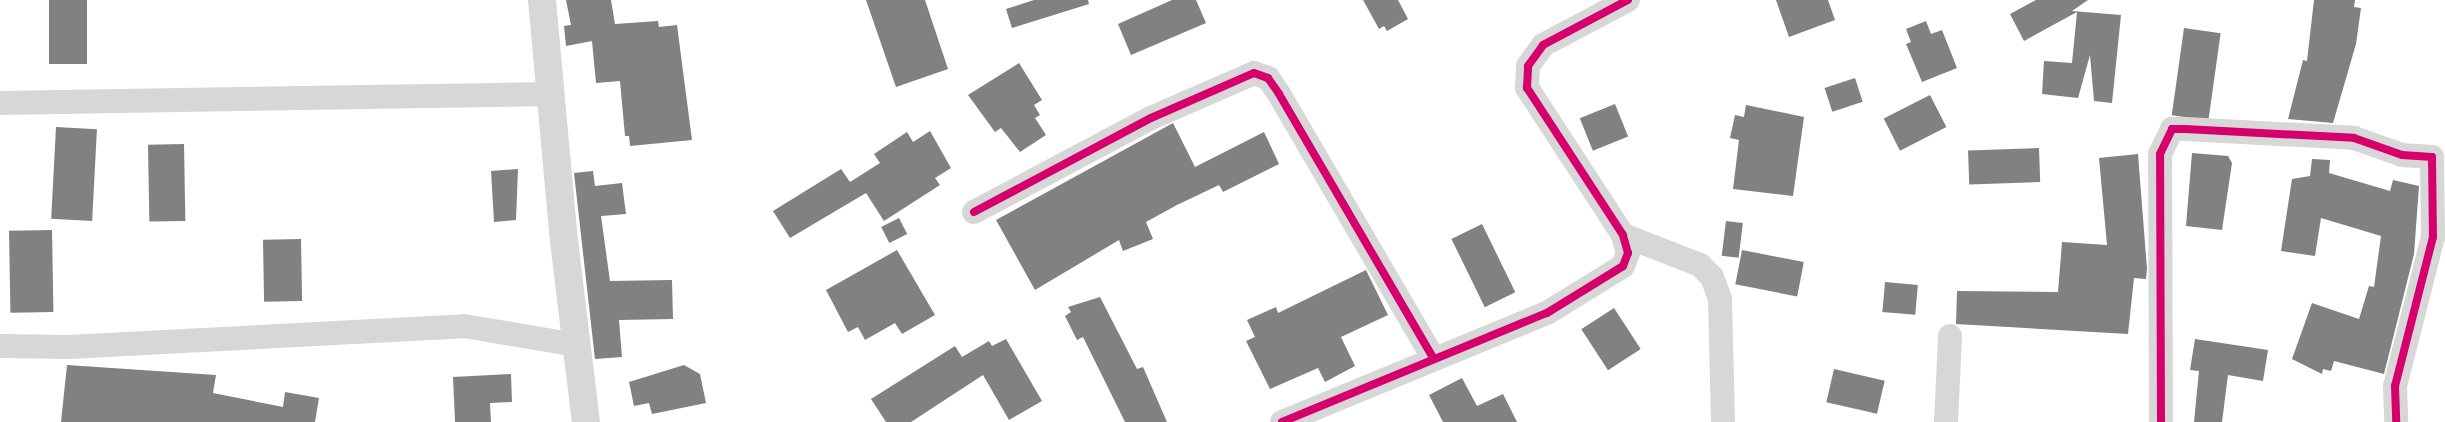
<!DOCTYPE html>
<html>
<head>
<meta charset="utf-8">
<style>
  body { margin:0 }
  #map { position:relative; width:2445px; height:422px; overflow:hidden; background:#fff; font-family:"Exo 2",sans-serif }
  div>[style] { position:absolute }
  .building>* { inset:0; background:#818181; transform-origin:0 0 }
  .minor>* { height:24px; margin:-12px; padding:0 12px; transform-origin:12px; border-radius:12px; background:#d7d7d7 }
  .tertiary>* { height:28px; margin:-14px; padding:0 14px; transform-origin:14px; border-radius:14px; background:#d7d7d7 }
  .cycleway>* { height:8px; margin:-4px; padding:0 4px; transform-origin:4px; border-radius:4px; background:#d6006c }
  span { translate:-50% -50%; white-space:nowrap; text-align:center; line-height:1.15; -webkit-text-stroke:5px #fff; paint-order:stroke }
</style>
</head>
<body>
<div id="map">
  <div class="building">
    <div style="left:49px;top:0;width:38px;height:64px"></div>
    <div style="clip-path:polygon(566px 0,611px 0,615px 24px,658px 21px,659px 27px,677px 25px,692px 140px,630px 146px,629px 136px,625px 136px,620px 81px,596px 83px,592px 41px,566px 46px,564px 26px,571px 25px)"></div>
    <div style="clip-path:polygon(866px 0,925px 0,948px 69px,896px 87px)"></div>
    <div style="clip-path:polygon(1034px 0,1088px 0,1089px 4px,1012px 28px,1006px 9px)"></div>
    <div style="clip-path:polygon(1172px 0,1196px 0,1206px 23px,1131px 55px,1118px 24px)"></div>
    <div style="clip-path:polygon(1363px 0,1398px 0,1408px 19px,1387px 31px,1384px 26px,1379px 29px)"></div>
    <div style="clip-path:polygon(1776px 0,1828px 0,1835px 20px,1789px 37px)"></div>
    <div style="clip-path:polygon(2036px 0,2088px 0,2072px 11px,2121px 15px,2112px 103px,2094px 101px,2090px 55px,2078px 98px,2042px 94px,2044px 61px,2072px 63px,2077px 12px,2024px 41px,2010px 14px)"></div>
    <div style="clip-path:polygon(2314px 0,2355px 0,2354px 7px,2361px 8px,2356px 44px,2333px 123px,2288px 119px,2303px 60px,2307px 61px)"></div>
    <div style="clip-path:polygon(1926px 21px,1931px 34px,1942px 30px,1957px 68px,1922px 82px,1906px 44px,1911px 42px,1906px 29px)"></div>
    <div style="left:2184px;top:28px;width:37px;height:88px;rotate:8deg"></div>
    <div style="clip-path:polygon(1019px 63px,1042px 100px,1034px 105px,1040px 115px,1035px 118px,1046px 135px,1020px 152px,1001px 128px,995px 132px,968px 95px)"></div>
    <div style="left:1855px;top:78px;width:25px;height:32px;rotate:72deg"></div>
    <div style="left:1930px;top:95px;width:36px;height:52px;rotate:63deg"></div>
    <div style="left:1615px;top:104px;width:35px;height:38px;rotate:68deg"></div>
    <div style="clip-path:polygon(1746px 105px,1804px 117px,1793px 196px,1733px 189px,1739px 140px,1730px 138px,1735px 115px,1744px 117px)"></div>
    <div style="clip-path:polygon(1173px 123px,1195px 167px,1264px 132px,1279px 164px,1223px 192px,1219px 185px,1177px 205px,1146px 222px,1153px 239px,1123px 251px,1119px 240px,1035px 290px,996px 220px)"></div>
    <div style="left:56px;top:127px;width:41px;height:92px;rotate:3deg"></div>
    <div style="clip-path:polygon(930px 131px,951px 168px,935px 178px,940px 185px,884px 221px,866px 193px,790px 238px,773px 211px,841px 169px,850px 182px,880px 163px,874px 154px,907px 132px,913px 142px)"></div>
    <div style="left:184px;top:144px;width:77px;height:36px;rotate:89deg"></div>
    <div style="left:2039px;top:148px;width:34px;height:71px;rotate:88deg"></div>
    <div style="clip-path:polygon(2192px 153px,2228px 156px,2232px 163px,2222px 230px,2186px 226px)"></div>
    <div style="clip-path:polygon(2138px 154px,2147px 269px,2146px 279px,2134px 278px,2128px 334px,1956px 324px,1957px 291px,2058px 292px,2062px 242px,2107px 245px,2099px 158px)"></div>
    <div style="clip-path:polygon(2312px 159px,2330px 160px,2329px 173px,2390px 191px,2393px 180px,2419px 186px,2414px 254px,2384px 374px,2334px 361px,2331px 371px,2323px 369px,2322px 374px,2292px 359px,2312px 303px,2359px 319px,2369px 286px,2374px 287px,2381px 236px,2321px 218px,2315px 256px,2281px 251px,2292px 179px,2310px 176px)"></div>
    <div style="clip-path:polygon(518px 169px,516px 220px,494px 222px,491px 171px)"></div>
    <div style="clip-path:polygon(593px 171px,595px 186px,622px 183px,626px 214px,601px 216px,610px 281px,672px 280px,673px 319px,619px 320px,622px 357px,595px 359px,574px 173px)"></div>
    <div style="left:899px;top:218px;width:18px;height:20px;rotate:63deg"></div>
    <div style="left:1726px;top:221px;width:17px;height:35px;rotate:7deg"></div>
    <div style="left:1482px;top:224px;width:76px;height:34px;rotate:64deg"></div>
    <div style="left:52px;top:230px;width:82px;height:43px;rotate:89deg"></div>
    <div style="left:301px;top:239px;width:62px;height:38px;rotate:89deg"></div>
    <div style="clip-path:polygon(897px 250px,935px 315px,902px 334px,895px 323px,865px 340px,858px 327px,848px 332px,826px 290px)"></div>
    <div style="left:1742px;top:250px;width:63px;height:35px;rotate:11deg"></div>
    <div style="clip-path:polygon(1366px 270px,1388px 315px,1341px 337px,1355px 366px,1325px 382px,1318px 368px,1270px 389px,1246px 341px,1255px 337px,1247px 320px,1276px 307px,1278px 313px)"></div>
    <div style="left:1885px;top:282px;width:33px;height:30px;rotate:5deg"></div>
    <div style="clip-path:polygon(1100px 297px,1137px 369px,1143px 367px,1167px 422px,1125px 422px,1083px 337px,1077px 340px,1065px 316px,1071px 312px,1068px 307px)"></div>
    <div style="left:1614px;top:308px;width:49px;height:39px;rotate:57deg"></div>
    <div style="clip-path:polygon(1006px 339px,1042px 401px,1009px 420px,983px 375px,911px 422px,886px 422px,871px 399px,955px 346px,962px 357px,989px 341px,992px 346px)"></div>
    <div style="clip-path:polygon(2195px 339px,2268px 350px,2263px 381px,2228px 375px,2222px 422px,2194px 422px,2199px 371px,2190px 370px)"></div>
    <div style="clip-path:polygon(67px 365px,216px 375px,213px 393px,283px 407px,285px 392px,319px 398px,315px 422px,61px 422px)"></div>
    <div style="clip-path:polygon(684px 365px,700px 374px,706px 403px,652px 414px,649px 403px,634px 406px,629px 382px)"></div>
    <div style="left:1834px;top:369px;width:52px;height:34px;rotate:13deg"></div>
    <div style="clip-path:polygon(511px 374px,512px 402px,490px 403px,491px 422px,455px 422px,453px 377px)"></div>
    <div style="clip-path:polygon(1462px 378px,1477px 406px,1503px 394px,1517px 422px,1443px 422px,1429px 395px)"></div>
  </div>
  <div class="minor">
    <div style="left:0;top:103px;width:551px;rotate:-0.94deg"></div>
    <div style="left:974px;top:212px;width:200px;rotate:-28deg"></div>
    <div style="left:1151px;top:118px;width:112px;rotate:-23.6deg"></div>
    <div style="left:1254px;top:73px;width:15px;rotate:20deg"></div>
    <div style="left:1268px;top:78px;width:19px;rotate:55deg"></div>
    <div style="left:1279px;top:94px;width:303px;rotate:59.7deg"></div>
    <div style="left:1623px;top:235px;width:83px;rotate:21.3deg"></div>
    <div style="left:1700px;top:265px;width:17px;rotate:45deg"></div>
    <div style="left:1712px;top:277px;width:23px;rotate:70deg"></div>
    <div style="left:1720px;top:299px;width:123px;rotate:88.6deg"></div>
    <div style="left:0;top:346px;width:69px;rotate:0.8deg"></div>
    <div style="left:69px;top:347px;width:396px;rotate:-3deg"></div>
    <div style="left:464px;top:326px;width:114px;rotate:9.6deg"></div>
    <div style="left:1282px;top:422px;width:287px;rotate:-22.4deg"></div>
    <div style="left:1547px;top:313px;width:89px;rotate:-31.7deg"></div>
    <div style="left:1623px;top:266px;width:14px;rotate:-69deg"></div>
    <div style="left:1628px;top:253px;width:19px;rotate:-106deg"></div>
    <div style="left:1623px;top:235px;width:176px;rotate:-123.1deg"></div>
    <div style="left:1527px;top:88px;width:22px;rotate:-87deg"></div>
    <div style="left:1528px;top:66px;width:26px;rotate:-54deg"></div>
    <div style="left:1543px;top:45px;width:96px;rotate:-27.9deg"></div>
    <div style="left:1946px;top:422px;width:86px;rotate:-87.3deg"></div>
    <div style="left:2161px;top:422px;width:268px;rotate:-90.2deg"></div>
    <div style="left:2160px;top:154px;width:28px;rotate:-64deg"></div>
    <div style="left:2172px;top:129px;width:13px"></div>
    <div style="left:2185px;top:129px;width:169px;rotate:3deg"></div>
    <div style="left:2354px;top:138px;width:51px;rotate:19.5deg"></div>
    <div style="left:2402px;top:155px;width:30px;rotate:4deg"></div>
    <div style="left:2432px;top:157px;width:80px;rotate:89.3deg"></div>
    <div style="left:2433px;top:237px;width:154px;rotate:104.3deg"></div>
    <div style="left:2395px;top:386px;width:36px;rotate:88deg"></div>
  </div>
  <div class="tertiary">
    <div style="left:542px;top:0;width:242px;rotate:84.8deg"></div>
    <div style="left:564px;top:241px;width:182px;rotate:83.1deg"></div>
  </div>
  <div class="cycleway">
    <div style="left:974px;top:212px;width:200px;rotate:-28deg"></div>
    <div style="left:1151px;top:118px;width:112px;rotate:-23.6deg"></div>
    <div style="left:1254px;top:73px;width:15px;rotate:20deg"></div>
    <div style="left:1268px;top:78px;width:19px;rotate:55deg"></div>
    <div style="left:1279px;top:94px;width:303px;rotate:59.7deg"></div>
    <div style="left:1282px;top:422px;width:287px;rotate:-22.4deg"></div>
    <div style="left:1547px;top:313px;width:89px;rotate:-31.7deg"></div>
    <div style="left:1623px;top:266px;width:14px;rotate:-69deg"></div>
    <div style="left:1628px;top:253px;width:19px;rotate:-106deg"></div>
    <div style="left:1623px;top:235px;width:176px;rotate:-123.1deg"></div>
    <div style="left:1527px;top:88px;width:22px;rotate:-87deg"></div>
    <div style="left:1528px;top:66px;width:26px;rotate:-54deg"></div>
    <div style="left:1543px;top:45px;width:96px;rotate:-27.9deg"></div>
    <div style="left:2161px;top:422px;width:268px;rotate:-90.2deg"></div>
    <div style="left:2160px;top:154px;width:28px;rotate:-64deg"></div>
    <div style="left:2172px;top:129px;width:13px"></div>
    <div style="left:2185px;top:129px;width:169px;rotate:3deg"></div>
    <div style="left:2354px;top:138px;width:51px;rotate:19.5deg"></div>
    <div style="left:2402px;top:155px;width:30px;rotate:4deg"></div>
    <div style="left:2432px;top:157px;width:80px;rotate:89.3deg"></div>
    <div style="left:2433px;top:237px;width:154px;rotate:104.3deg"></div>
    <div style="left:2395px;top:386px;width:36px;rotate:88deg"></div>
  </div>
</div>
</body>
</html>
